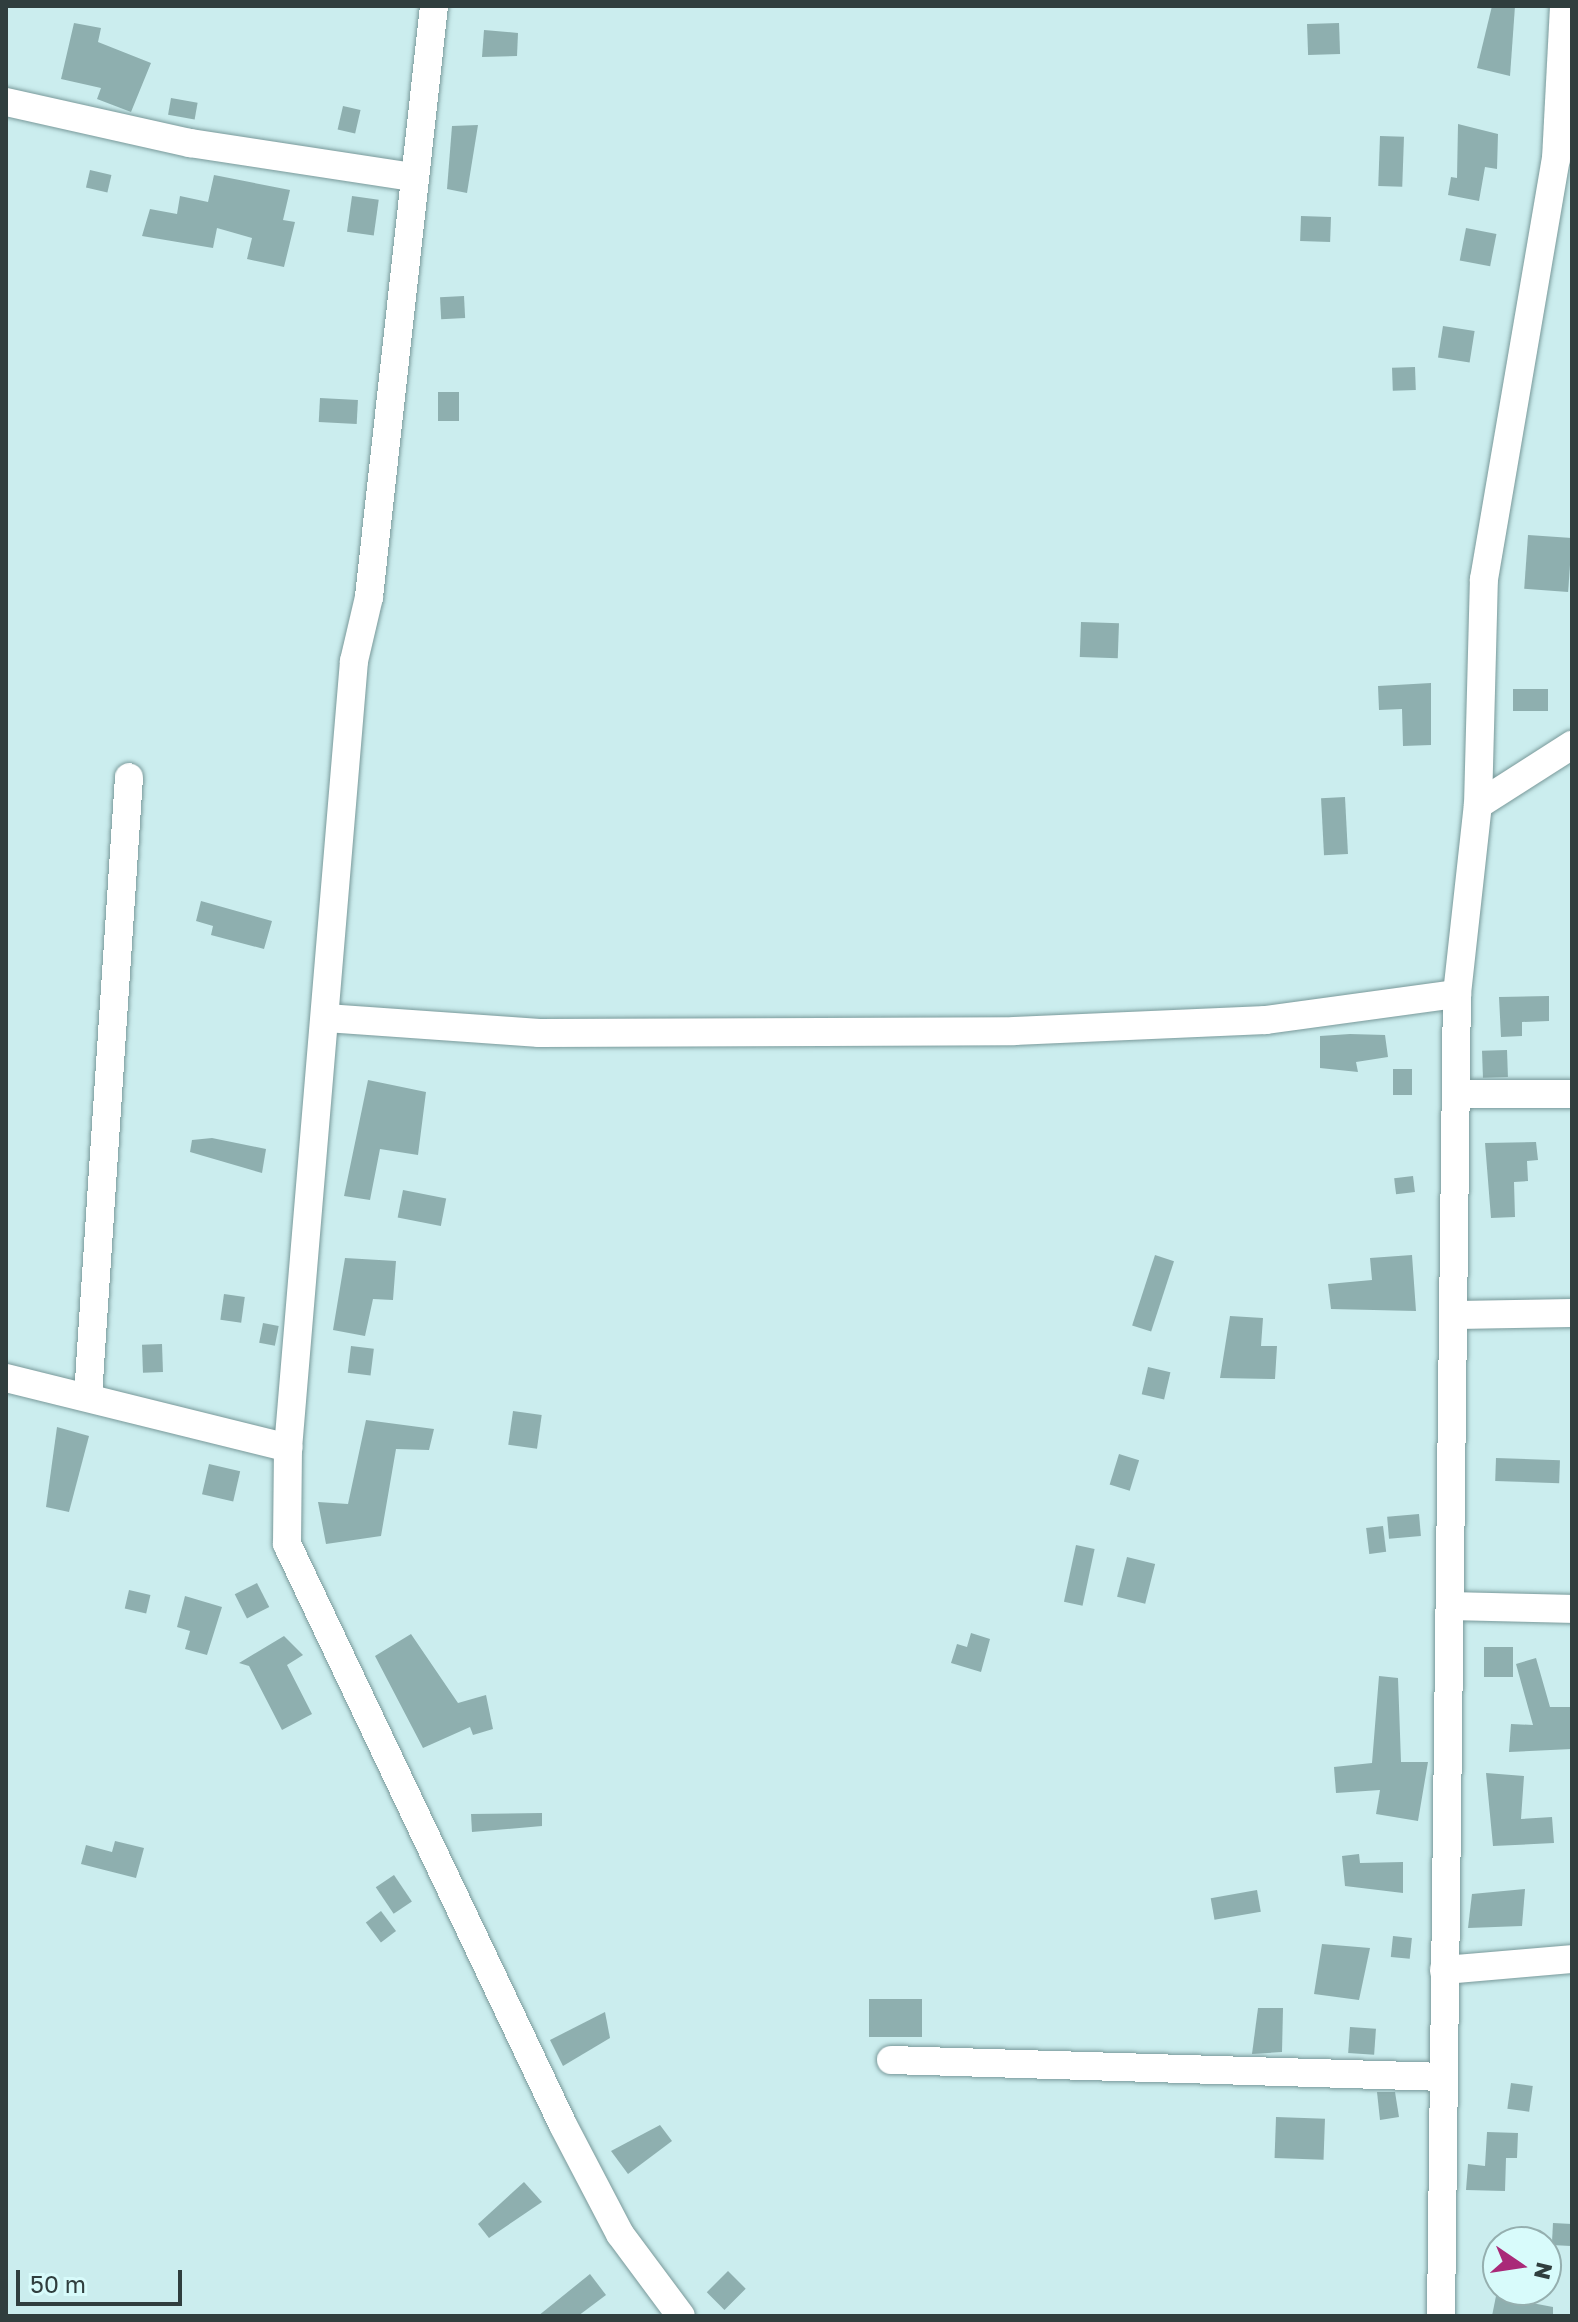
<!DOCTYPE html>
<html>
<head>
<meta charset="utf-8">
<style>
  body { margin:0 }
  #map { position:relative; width:1578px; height:2322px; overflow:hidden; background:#cbedee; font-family:"Golos Text",sans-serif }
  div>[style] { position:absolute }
  .building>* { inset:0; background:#8eafaf; transform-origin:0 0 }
  .roads { filter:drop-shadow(0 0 2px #79999a) drop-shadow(0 0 2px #79999a) }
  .minor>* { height:28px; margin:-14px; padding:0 14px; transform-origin:14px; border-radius:14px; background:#fff }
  span { translate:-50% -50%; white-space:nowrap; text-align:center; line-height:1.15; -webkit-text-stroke:6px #d8fbfb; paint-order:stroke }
  .frame { position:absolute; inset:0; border:8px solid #303e3e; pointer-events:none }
  .north { position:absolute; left:1482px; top:2226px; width:80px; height:80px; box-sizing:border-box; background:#d8fbfb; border:2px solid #95afaf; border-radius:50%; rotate:103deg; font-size:22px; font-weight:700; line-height:32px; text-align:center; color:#303e3e }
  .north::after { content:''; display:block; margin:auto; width:28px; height:36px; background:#a92978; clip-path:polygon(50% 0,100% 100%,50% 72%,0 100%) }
  .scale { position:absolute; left:16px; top:2270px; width:166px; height:36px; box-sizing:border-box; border:4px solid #303e3e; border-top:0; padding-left:10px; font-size:24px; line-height:28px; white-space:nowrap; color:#303e3e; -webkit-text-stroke:6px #d8fbfb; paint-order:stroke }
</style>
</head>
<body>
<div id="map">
  <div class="building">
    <div style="clip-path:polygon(1492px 6px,1515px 6px,1510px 76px,1477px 68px)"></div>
    <div style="clip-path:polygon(74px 23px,101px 28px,98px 42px,151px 63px,131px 112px,97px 99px,101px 88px,61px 79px)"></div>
    <div style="left:1339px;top:23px;width:31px;height:32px;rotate:88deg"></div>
    <div style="clip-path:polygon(484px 30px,518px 33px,517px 56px,482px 57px)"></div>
    <div style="left:171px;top:98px;width:27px;height:17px;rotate:10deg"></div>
    <div style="left:343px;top:106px;width:18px;height:24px;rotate:13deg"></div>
    <div style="clip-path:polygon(1458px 124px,1498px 134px,1497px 169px,1485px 167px,1479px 201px,1448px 195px,1451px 177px,1457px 178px)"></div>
    <div style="clip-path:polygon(478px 125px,467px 193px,447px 189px,452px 126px)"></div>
    <div style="left:1380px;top:136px;width:24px;height:50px;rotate:2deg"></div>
    <div style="left:90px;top:170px;width:22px;height:18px;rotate:13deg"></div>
    <div style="clip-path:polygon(214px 175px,290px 190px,283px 220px,295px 222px,284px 267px,247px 259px,252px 238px,217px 228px,213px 248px,142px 236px,150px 209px,177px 214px,180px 196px,208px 202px)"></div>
    <div style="left:352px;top:196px;width:27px;height:36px;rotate:8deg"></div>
    <div style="left:1301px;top:216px;width:30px;height:25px;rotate:2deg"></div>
    <div style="left:1466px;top:228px;width:31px;height:33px;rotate:11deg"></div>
    <div style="left:464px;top:296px;width:22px;height:24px;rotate:87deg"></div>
    <div style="left:1443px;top:326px;width:32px;height:32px;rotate:9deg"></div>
    <div style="left:1415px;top:367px;width:23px;height:23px;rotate:88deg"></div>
    <div style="left:438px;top:392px;width:21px;height:29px"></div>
    <div style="left:320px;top:398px;width:38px;height:24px;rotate:3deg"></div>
    <div style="left:1528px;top:535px;width:44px;height:54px;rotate:4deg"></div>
    <div style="left:1081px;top:622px;width:38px;height:35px;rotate:2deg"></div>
    <div style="clip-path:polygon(1431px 683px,1431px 745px,1403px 746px,1402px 709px,1379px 710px,1378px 686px)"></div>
    <div style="left:1548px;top:689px;width:22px;height:35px;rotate:90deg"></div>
    <div style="left:1345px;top:797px;width:57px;height:24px;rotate:87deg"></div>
    <div style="clip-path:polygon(201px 901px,272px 921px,264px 949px,211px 935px,213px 926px,196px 921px)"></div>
    <div style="clip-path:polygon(1549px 996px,1549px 1021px,1522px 1022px,1522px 1036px,1501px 1037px,1499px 997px)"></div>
    <div style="clip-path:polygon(1350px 1034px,1385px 1035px,1388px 1057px,1356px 1062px,1358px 1072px,1320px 1068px,1320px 1036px)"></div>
    <div style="left:1507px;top:1050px;width:27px;height:25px;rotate:88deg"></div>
    <div style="left:1393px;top:1069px;width:19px;height:26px"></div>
    <div style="clip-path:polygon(368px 1080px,426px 1092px,418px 1155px,380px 1149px,370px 1200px,344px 1196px)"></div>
    <div style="clip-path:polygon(212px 1138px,266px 1149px,262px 1173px,190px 1152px,192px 1140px)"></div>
    <div style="clip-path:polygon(1536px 1142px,1538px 1160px,1527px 1161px,1528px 1181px,1514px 1182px,1515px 1217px,1491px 1218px,1485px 1143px)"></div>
    <div style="left:1413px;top:1176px;width:16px;height:19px;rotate:83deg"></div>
    <div style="left:403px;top:1190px;width:44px;height:28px;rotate:11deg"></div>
    <div style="left:1155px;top:1255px;width:20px;height:74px;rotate:18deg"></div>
    <div style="clip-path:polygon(1412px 1255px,1416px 1311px,1331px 1309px,1328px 1284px,1372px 1280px,1370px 1258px)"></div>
    <div style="clip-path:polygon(345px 1258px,396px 1261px,393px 1300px,373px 1299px,365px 1336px,333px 1330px)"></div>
    <div style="left:224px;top:1294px;width:21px;height:26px;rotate:8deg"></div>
    <div style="clip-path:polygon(1230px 1316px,1263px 1318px,1261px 1346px,1277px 1346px,1275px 1379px,1220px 1378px)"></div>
    <div style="left:263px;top:1323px;width:16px;height:20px;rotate:11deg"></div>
    <div style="left:162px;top:1344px;width:28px;height:20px;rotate:88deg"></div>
    <div style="left:351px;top:1346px;width:23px;height:27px;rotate:7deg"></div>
    <div style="left:1148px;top:1367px;width:23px;height:28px;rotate:13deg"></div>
    <div style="left:513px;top:1411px;width:29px;height:34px;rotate:8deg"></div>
    <div style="clip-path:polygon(366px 1420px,434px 1429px,429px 1450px,396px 1449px,381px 1536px,326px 1544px,318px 1502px,348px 1504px)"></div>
    <div style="clip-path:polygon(57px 1427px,89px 1436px,69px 1512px,46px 1507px)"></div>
    <div style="left:1119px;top:1454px;width:21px;height:32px;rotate:17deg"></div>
    <div style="left:1496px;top:1458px;width:64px;height:23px;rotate:2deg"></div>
    <div style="left:209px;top:1464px;width:32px;height:31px;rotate:13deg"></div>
    <div style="left:1419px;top:1514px;width:22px;height:32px;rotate:85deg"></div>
    <div style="left:1383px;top:1526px;width:26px;height:17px;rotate:83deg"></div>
    <div style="left:1076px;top:1545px;width:19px;height:58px;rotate:12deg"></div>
    <div style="left:1127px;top:1557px;width:29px;height:41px;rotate:14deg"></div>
    <div style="left:257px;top:1583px;width:27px;height:25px;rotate:63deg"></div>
    <div style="left:129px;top:1590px;width:22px;height:19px;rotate:13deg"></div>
    <div style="clip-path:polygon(185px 1596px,222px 1607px,207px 1655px,185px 1649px,190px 1631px,177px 1627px)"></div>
    <div style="clip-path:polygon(971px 1633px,990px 1639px,981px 1672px,951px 1663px,957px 1644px,967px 1647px)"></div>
    <div style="clip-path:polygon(411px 1634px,458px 1703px,486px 1695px,493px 1729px,473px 1735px,470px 1727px,423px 1748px,375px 1656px)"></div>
    <div style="clip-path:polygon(284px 1636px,303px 1655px,287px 1665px,312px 1714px,282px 1730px,249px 1666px,239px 1663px)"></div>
    <div style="left:1513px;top:1647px;width:30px;height:29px;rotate:90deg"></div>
    <div style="clip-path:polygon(1536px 1658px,1550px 1707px,1572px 1707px,1572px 1749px,1509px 1752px,1511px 1724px,1533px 1725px,1516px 1664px)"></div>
    <div style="clip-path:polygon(1379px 1676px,1398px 1678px,1401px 1762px,1428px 1762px,1418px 1821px,1376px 1814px,1380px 1790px,1336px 1793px,1334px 1767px,1372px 1763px)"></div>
    <div style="clip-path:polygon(1486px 1773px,1524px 1776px,1521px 1819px,1552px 1817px,1554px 1843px,1493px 1846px)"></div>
    <div style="clip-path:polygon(542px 1813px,542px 1826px,472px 1832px,471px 1814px)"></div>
    <div style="clip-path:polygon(115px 1841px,144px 1848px,136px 1878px,81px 1864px,86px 1845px,112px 1852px)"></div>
    <div style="clip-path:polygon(1359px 1854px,1360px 1863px,1403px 1862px,1403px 1893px,1345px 1886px,1342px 1856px)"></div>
    <div style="left:394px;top:1875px;width:32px;height:22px;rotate:56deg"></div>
    <div style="clip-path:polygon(1525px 1889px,1522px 1926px,1468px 1928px,1472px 1894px)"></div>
    <div style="left:1257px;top:1890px;width:22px;height:47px;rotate:80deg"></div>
    <div style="left:381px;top:1911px;width:25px;height:19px;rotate:53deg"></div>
    <div style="left:1393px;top:1936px;width:19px;height:21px;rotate:6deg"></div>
    <div style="clip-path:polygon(1322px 1944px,1370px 1948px,1359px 2000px,1314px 1994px)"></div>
    <div style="left:922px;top:1999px;width:38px;height:53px;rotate:90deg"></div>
    <div style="clip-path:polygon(1258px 2008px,1283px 2008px,1282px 2052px,1252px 2054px)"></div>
    <div style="clip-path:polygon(605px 2012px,610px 2038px,563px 2066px,550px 2040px)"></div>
    <div style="left:1350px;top:2027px;width:26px;height:26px;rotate:4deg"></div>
    <div style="left:1511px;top:2083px;width:22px;height:26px;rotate:8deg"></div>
    <div style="clip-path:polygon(1377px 2092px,1395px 2092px,1399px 2117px,1380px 2120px)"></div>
    <div style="left:1276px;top:2117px;width:49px;height:41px;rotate:2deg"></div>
    <div style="clip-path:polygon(660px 2125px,672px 2141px,628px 2174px,611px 2151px)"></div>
    <div style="clip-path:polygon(1487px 2132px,1518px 2133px,1517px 2158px,1506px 2158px,1505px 2191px,1466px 2190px,1468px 2164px,1485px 2166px)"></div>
    <div style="clip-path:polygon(524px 2182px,542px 2202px,489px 2238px,478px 2224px)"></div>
    <div style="left:1553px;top:2223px;width:19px;height:22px;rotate:3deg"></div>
    <div style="left:728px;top:2271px;width:25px;height:30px;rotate:45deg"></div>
    <div style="clip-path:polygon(590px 2274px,606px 2295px,578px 2316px,538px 2316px)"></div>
    <div style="clip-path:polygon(1496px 2296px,1553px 2307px,1553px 2316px,1492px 2316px)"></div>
  </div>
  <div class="roads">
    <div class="minor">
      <div style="left:434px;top:6px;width:595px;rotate:96.28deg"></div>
      <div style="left:369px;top:597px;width:66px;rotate:103.2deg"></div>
      <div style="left:354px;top:661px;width:790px;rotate:94.79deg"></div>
      <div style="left:288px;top:1448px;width:96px;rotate:90.6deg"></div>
      <div style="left:287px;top:1544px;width:643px;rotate:64.59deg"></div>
      <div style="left:563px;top:2125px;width:123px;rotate:62.4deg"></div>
      <div style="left:620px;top:2234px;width:102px;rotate:53.4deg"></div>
      <div style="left:6px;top:102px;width:189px;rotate:12.6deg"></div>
      <div style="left:190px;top:143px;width:225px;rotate:8.7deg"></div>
      <div style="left:1478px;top:805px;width:112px;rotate:-32.6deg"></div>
      <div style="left:326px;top:1018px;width:214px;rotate:4deg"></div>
      <div style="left:539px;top:1033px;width:475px;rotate:-0.2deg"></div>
      <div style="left:1014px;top:1031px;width:252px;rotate:-2.5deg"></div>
      <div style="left:1266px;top:1020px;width:193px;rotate:-7.8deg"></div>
      <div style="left:1457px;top:1094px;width:115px"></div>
      <div style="left:1457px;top:1315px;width:115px;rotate:-1deg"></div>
      <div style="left:6px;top:1378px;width:291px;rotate:13.9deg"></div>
      <div style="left:88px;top:1396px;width:620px;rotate:-86.21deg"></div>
      <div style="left:1453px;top:1606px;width:119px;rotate:1.4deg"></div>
      <div style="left:1444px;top:1970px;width:128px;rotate:-4.9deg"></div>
      <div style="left:891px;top:2060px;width:553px;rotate:1.76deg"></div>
      <div style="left:1441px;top:2316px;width:1322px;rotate:-89.31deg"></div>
      <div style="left:1457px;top:994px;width:190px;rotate:-83.7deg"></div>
      <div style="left:1478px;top:805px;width:226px;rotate:-88.5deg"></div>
      <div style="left:1484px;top:579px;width:426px;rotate:-80.3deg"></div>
      <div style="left:1556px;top:159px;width:153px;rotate:-87deg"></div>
    </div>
  </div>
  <div class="frame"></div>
  <div class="north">N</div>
  <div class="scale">50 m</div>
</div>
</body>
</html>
